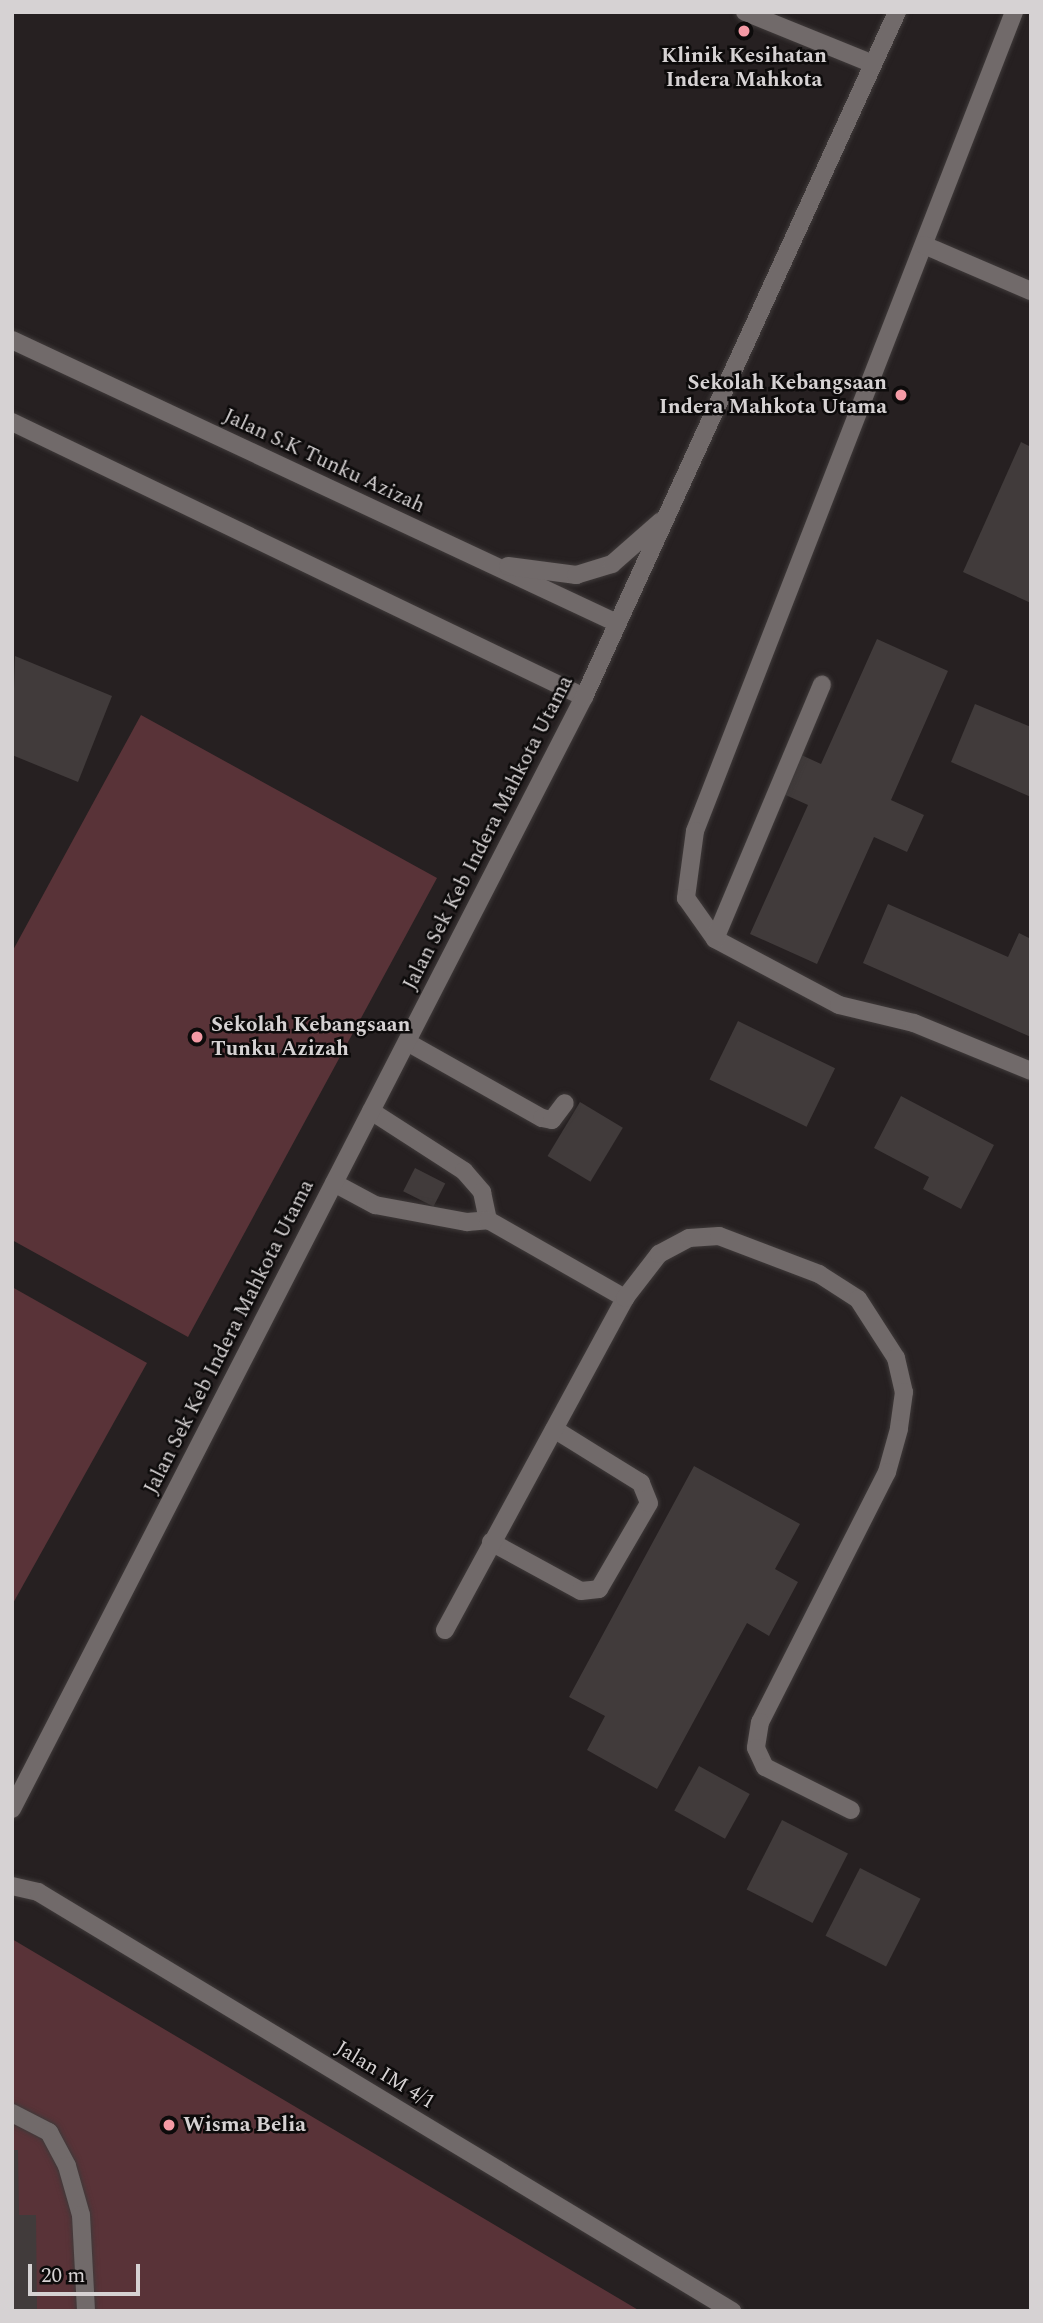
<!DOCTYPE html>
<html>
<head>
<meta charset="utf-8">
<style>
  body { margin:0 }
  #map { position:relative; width:1043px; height:2323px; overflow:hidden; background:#262021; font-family:Spectral,serif }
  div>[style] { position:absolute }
  .green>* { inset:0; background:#593338 }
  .building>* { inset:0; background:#413b3b; transform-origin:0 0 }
  .roads { filter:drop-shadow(0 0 2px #3f3a3a) drop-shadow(0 0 2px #3f3a3a) }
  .minor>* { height:18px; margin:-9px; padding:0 9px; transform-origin:9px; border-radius:9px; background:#716a6a }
  .dots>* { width:19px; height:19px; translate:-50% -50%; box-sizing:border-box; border:4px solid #0d0b0b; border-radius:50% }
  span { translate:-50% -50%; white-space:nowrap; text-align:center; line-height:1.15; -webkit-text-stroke:5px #0d0b0b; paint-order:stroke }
  .poi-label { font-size:21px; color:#d6d2d3; font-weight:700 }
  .right { translate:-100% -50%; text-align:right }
  .left { translate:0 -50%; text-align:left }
  .street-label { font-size:21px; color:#d6d2d3 }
  .frame { position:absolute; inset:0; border:14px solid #d6d2d3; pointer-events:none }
  .scale { position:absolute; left:28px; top:2264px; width:112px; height:32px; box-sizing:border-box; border:4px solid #d6d2d3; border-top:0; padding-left:9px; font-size:21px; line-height:24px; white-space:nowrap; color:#d6d2d3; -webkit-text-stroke:5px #0d0b0b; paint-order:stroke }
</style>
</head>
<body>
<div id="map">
  <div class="green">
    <div style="clip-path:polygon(141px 715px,437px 878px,188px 1337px,12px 1240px,12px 952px)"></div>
    <div style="clip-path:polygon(12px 1287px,147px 1363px,12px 1605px)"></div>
    <div style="clip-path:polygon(12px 1939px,640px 2311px,12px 2311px)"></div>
  </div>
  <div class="building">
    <div style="clip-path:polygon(1021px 442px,1031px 447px,1031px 603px,963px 572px)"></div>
    <div style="clip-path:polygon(877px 639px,948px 671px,891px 800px,924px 815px,907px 852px,874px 837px,817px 964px,750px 934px,808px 805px,779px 792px,797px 753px,821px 764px)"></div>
    <div style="clip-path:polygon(15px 656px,112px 696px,78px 782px,12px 755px)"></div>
    <div style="clip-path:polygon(975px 704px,1031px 727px,1031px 797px,951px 762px)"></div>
    <div style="clip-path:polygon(888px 904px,1008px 957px,1019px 933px,1031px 939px,1031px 1037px,863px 963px)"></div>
    <div style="left:738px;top:1021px;width:108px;height:65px;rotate:26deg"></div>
    <div style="clip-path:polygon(901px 1096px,994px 1145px,961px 1209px,923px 1189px,929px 1177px,874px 1148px)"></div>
    <div style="left:580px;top:1102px;width:50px;height:63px;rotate:31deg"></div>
    <div style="left:415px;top:1168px;width:34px;height:26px;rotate:27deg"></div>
    <div style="clip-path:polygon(694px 1466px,800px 1524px,775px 1569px,798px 1582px,769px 1636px,747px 1623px,657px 1789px,587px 1750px,605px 1716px,569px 1697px)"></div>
    <div style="left:699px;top:1766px;width:58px;height:51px;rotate:29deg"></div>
    <div style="left:782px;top:1820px;width:74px;height:78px;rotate:27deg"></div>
    <div style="left:860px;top:1868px;width:68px;height:76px;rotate:27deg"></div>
    <div style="clip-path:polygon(12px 2150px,18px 2150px,19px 2215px,36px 2215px,37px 2311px,12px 2311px)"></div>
  </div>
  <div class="roads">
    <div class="minor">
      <div style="left:745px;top:12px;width:138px;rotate:22.1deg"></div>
      <div style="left:1014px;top:12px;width:879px;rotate:111.28deg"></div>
      <div style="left:695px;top:831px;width:68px;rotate:97.7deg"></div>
      <div style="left:686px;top:898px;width:50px;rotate:54.7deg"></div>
      <div style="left:715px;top:939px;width:140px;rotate:28deg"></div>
      <div style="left:839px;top:1005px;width:77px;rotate:13.5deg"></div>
      <div style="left:914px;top:1023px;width:126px;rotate:22.3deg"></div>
      <div style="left:924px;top:245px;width:116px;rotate:23.3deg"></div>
      <div style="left:12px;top:340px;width:668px;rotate:25.07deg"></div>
      <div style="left:12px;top:422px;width:635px;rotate:25.68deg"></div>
      <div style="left:508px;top:566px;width:69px;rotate:7.5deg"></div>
      <div style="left:576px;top:575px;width:38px;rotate:-17deg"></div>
      <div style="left:612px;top:564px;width:65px;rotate:-41.3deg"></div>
      <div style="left:715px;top:939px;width:276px;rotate:-67.2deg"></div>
      <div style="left:407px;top:1042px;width:155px;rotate:29.4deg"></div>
      <div style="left:542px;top:1118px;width:10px;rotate:11deg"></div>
      <div style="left:552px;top:1120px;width:21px;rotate:-53deg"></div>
      <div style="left:371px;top:1111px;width:111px;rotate:32.8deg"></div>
      <div style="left:464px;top:1171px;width:28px;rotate:49deg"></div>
      <div style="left:482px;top:1192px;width:29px;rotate:78deg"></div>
      <div style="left:334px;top:1183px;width:47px;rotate:28.2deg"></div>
      <div style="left:375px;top:1205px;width:94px;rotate:10.5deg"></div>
      <div style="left:467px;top:1222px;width:21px;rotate:-5deg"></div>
      <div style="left:488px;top:1220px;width:158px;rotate:29.7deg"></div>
      <div style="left:491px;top:1542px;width:102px;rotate:28.6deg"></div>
      <div style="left:581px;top:1591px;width:18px;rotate:-6deg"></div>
      <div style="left:599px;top:1589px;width:99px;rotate:-59.8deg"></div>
      <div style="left:649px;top:1503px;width:22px;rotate:-112deg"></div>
      <div style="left:641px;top:1483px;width:102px;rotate:-148.2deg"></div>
      <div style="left:445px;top:1630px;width:378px;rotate:-61.5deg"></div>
      <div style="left:625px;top:1298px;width:56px;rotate:-52.3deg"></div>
      <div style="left:659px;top:1254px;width:34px;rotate:-28deg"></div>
      <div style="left:689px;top:1238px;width:30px;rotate:-4deg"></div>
      <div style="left:719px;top:1236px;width:107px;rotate:20.8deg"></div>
      <div style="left:819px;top:1274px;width:46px;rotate:32.7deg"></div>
      <div style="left:858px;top:1299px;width:70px;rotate:57.2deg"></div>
      <div style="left:896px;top:1358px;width:35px;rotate:77deg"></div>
      <div style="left:904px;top:1392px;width:37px;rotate:98deg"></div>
      <div style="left:899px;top:1429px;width:45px;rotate:105.6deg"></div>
      <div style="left:887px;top:1472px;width:280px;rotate:116.9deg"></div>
      <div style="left:760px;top:1722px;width:26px;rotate:99deg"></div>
      <div style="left:756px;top:1748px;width:21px;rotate:65deg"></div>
      <div style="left:765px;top:1767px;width:96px;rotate:26.6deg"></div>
      <div style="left:12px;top:1809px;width:1250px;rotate:-62.78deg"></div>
      <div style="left:584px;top:697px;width:753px;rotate:-65.44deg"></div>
      <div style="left:12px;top:1886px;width:27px;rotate:13deg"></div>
      <div style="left:38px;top:1892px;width:811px;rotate:31.12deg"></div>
      <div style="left:12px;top:2113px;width:42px;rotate:27.2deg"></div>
      <div style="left:49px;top:2132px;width:38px;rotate:62deg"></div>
      <div style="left:67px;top:2166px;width:51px;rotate:74.1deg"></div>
      <div style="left:81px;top:2215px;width:96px;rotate:87deg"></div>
    </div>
  </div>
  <div class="dots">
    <div style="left:744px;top:31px;background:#f49aa5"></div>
    <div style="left:901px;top:395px;background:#f49aa5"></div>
    <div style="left:197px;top:1037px;background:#f49aa5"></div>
    <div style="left:169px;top:2125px;background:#f49aa5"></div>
  </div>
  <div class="poi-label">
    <span style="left:744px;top:68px">Klinik Kesihatan<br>Indera Mahkota</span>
    <span class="right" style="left:887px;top:395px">Sekolah Kebangsaan<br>Indera Mahkota Utama</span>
    <span class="left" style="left:211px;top:1037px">Sekolah Kebangsaan<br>Tunku Azizah</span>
    <span class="left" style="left:183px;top:2125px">Wisma Belia</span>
  </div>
  <div class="street-label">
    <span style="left:324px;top:461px;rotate:25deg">Jalan S.K Tunku Azizah</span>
    <span style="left:488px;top:833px;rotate:-63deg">Jalan Sek Keb Indera Mahkota Utama</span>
    <span style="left:229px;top:1337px;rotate:-63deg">Jalan Sek Keb Indera Mahkota Utama</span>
    <span style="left:385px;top:2075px;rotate:31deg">Jalan IM 4/1</span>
  </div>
  <div class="frame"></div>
  <div class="scale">20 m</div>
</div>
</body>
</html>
